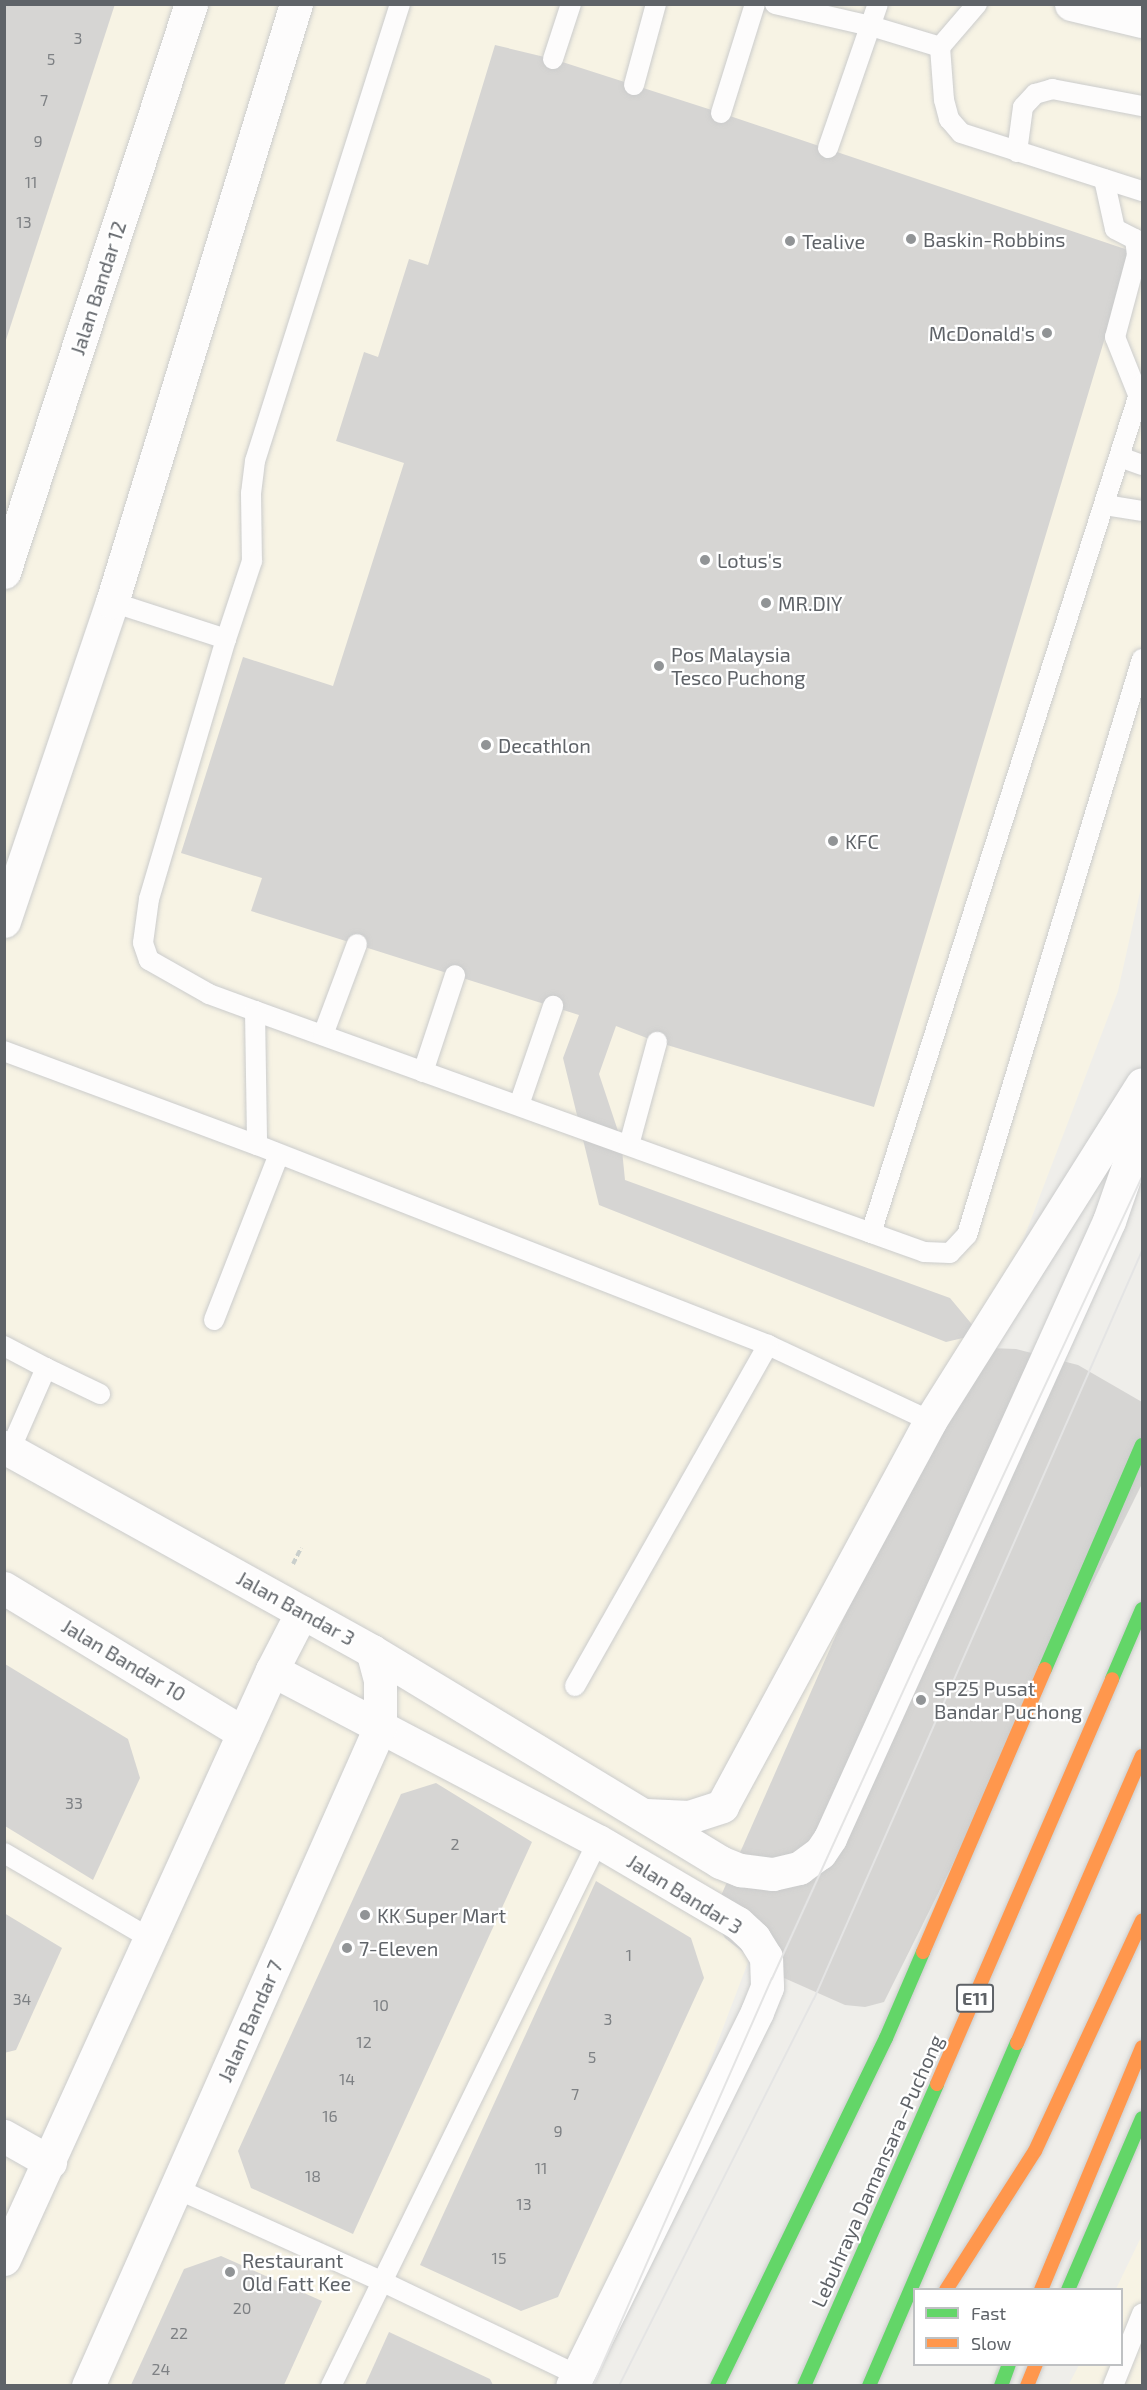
<!DOCTYPE html>
<html>
<head>
<meta charset="utf-8">
<style>
  body { margin:0 }
  #map { position:relative; width:1147px; height:2390px; overflow:hidden; background:#efeeea; font-family:"Exo 2",sans-serif }
  div>[style] { position:absolute }
  .commercial>* { inset:0; background:#f7f3e4 }
  .building>* { inset:0; background:#d6d5d3 }
  .path>* { height:4px; margin-top:-2px; transform-origin:0; background:repeating-linear-gradient(90deg,#cacfcc 0 6px,transparent 0 9px) }
  .roads { filter:drop-shadow(0 0 2px #cbcccc) drop-shadow(0 0 2px #cbcccc) }
  .lane>* { height:20px; margin:-10px; padding:0 10px; transform-origin:10px; border-radius:10px; background:#fdfcfc }
  .street>* { height:33px; margin:-16.5px; padding:0 16.5px; transform-origin:16.5px; border-radius:16.5px; background:#fdfcfc }
  .fast>* { height:14px; margin:-7px; padding:0 7px; transform-origin:7px; border-radius:7px; background:#63d668 }
  .slow>* { height:14px; margin:-7px; padding:0 7px; transform-origin:7px; border-radius:7px; background:#ff974d }
  .tram>* { height:1.5px; margin:-0.75px; padding:0 0.75px; transform-origin:0.75px; border-radius:0.75px; background:#e4e4e4 }
  .dots>* { width:16px; height:16px; translate:-50% -50%; box-sizing:border-box; border:3px solid #fff; border-radius:50% }
  span { translate:-50% -50%; white-space:nowrap; text-align:center; line-height:1.15; -webkit-text-stroke:4.5px #fff; paint-order:stroke }
  .number-label { font-size:16px; color:#7e8184 }
  .number-label span { -webkit-text-stroke-width:0 }
  .shield-label span { padding:2px 4px; background:#fff; border:2px solid; border-radius:4px; -webkit-text-stroke-width:0 }
  .shield-label { font-size:18px; color:#5f6368; font-weight:700 }
  .poi-label { font-size:20px; color:#5f6368 }
  .left { translate:0 -50%; text-align:left }
  .right { translate:-100% -50%; text-align:right }
  .street-label { font-size:20px; color:#5f6368 }
  .frame { position:absolute; inset:0; border:6px solid #5f6368; pointer-events:none }
  .legend { position:absolute; left:913px; top:2288px; width:210px; height:78px; box-sizing:border-box; background:#fff; border:2px solid #bfc1c3; margin:0; padding:8px 10px; list-style:none; font-size:18px; color:#5f6368 }
  .legend li { display:flex; align-items:center; gap:12px; height:30px }
  .legend b { width:30px; border:2px solid #bfc1c3 }
</style>
</head>
<body>
<div id="map">
  <div class="commercial">
    <div style="clip-path:polygon(5px 5px,1142px 5px,1142px 883px,1118px 991px,587px 2385px,5px 2386px)"></div>
    <div style="clip-path:polygon(1142px 2235px,1142px 2385px,1068px 2386px,1079px 2365px,1122px 2364px,1122px 2290px,1116px 2289px)"></div>
  </div>
  <div class="building">
    <div style="clip-path:polygon(4px 4px,115px 4px,5px 343px,4px 343px)"></div>
    <div style="clip-path:polygon(495px 45px,553px 59px,721px 113px,1131px 251px,874px 1107px,657px 1042px,616px 1026px,599px 1074px,621px 1140px,625px 1180px,950px 1298px,980px 1334px,946px 1342px,599px 1205px,563px 1058px,579px 1015px,251px 911px,262px 878px,181px 853px,243px 657px,333px 686px,404px 463px,336px 441px,364px 352px,378px 357px,409px 259px,428px 265px)"></div>
    <div style="clip-path:polygon(990px 1348px,1016px 1349px,1078px 1365px,1142px 1402px,1142px 1484px,884px 2002px,865px 2007px,845px 2005px,766px 1970px,725px 1938px,712px 1916px,961px 1352px)"></div>
    <div style="clip-path:polygon(5px 1664px,128px 1739px,140px 1778px,93px 1880px,5px 1826px)"></div>
    <div style="clip-path:polygon(436px 1783px,532px 1842px,353px 2234px,251px 2188px,238px 2151px,401px 1794px)"></div>
    <div style="clip-path:polygon(596px 1881px,691px 1938px,704px 1978px,558px 2297px,521px 2311px,420px 2265px)"></div>
    <div style="clip-path:polygon(4px 1913px,62px 1948px,16px 2050px,4px 2053px)"></div>
    <div style="clip-path:polygon(221px 2256px,322px 2301px,284px 2385px,131px 2385px,184px 2269px)"></div>
    <div style="clip-path:polygon(389px 2332px,490px 2379px,493px 2385px,365px 2385px)"></div>
  </div>
  <div class="path">
    <div style="left:293px;top:1564px;width:18px;rotate:-63deg"></div>
  </div>
  <div class="roads">
    <div class="lane">
      <div style="left:400px;top:4px;width:479px;rotate:107.6deg"></div>
      <div style="left:255px;top:461px;width:32px;rotate:97deg"></div>
      <div style="left:251px;top:493px;width:68px;rotate:89.2deg"></div>
      <div style="left:252px;top:561px;width:82px;rotate:108.4deg"></div>
      <div style="left:226px;top:639px;width:271px;rotate:106.5deg"></div>
      <div style="left:149px;top:899px;width:44px;rotate:97.8deg"></div>
      <div style="left:143px;top:943px;width:18px;rotate:71deg"></div>
      <div style="left:149px;top:960px;width:69px;rotate:29.5deg"></div>
      <div style="left:209px;top:994px;width:49px;rotate:20.3deg"></div>
      <div style="left:255px;top:1011px;width:711px;rotate:19.81deg"></div>
      <div style="left:924px;top:1252px;width:26px;rotate:2deg"></div>
      <div style="left:950px;top:1253px;width:25px;rotate:-47deg"></div>
      <div style="left:967px;top:1235px;width:602px;rotate:-73.1deg"></div>
      <div style="left:775px;top:4px;width:98px;rotate:12.9deg"></div>
      <div style="left:871px;top:26px;width:72px;rotate:16.9deg"></div>
      <div style="left:977px;top:4px;width:57px;rotate:130.7deg"></div>
      <div style="left:940px;top:47px;width:53px;rotate:85.7deg"></div>
      <div style="left:944px;top:100px;width:20px;rotate:75deg"></div>
      <div style="left:949px;top:119px;width:18px;rotate:49deg"></div>
      <div style="left:961px;top:133px;width:190px;rotate:17.8deg"></div>
      <div style="left:553px;top:59px;width:58px;rotate:-71.9deg"></div>
      <div style="left:634px;top:85px;width:84px;rotate:-74.8deg"></div>
      <div style="left:721px;top:113px;width:114px;rotate:-72.7deg"></div>
      <div style="left:828px;top:148px;width:152px;rotate:-70.9deg"></div>
      <div style="left:1017px;top:152px;width:45px;rotate:-82.4deg"></div>
      <div style="left:1023px;top:107px;width:18px;rotate:-47deg"></div>
      <div style="left:1035px;top:94px;width:18px;rotate:-16deg"></div>
      <div style="left:1052px;top:89px;width:92px;rotate:10.7deg"></div>
      <div style="left:1104px;top:179px;width:51px;rotate:77.6deg"></div>
      <div style="left:1115px;top:229px;width:22px;rotate:27deg"></div>
      <div style="left:1135px;top:239px;width:16px;rotate:83deg"></div>
      <div style="left:1137px;top:255px;width:85px;rotate:105deg"></div>
      <div style="left:1115px;top:337px;width:65px;rotate:68.2deg"></div>
      <div style="left:1120px;top:457px;width:23px;rotate:20deg"></div>
      <div style="left:1105px;top:505px;width:37px;rotate:9deg"></div>
      <div style="left:112px;top:602px;width:120px;rotate:18deg"></div>
      <div style="left:255px;top:1011px;width:134px;rotate:89.1deg"></div>
      <div style="left:323px;top:1035px;width:97px;rotate:-69.5deg"></div>
      <div style="left:4px;top:1051px;width:270px;rotate:20.4deg"></div>
      <div style="left:257px;top:1145px;width:549px;rotate:21.37deg"></div>
      <div style="left:768px;top:1345px;width:179px;rotate:25.1deg"></div>
      <div style="left:423px;top:1072px;width:102px;rotate:-71.7deg"></div>
      <div style="left:519px;top:1105px;width:105px;rotate:-71deg"></div>
      <div style="left:629px;top:1145px;width:107px;rotate:-74.8deg"></div>
      <div style="left:871px;top:1233px;width:890px;rotate:-72.28deg"></div>
      <div style="left:214px;top:1320px;width:178px;rotate:-68.6deg"></div>
      <div style="left:4px;top:1346px;width:47px;rotate:27.6deg"></div>
      <div style="left:46px;top:1368px;width:90px;rotate:113.7deg"></div>
      <div style="left:46px;top:1368px;width:60px;rotate:25.7deg"></div>
      <div style="left:575px;top:1686px;width:392px;rotate:-60.5deg"></div>
      <div style="left:4px;top:1853px;width:170px;rotate:30.3deg"></div>
      <div style="left:175px;top:2188px;width:226px;rotate:24.3deg"></div>
      <div style="left:381px;top:2281px;width:217px;rotate:25.6deg"></div>
      <div style="left:331px;top:2386px;width:607px;rotate:-63.9deg"></div>
      <div style="left:1113px;top:2386px;width:78px;rotate:-68.1deg"></div>
    </div>
    <div class="street">
      <div style="left:1071px;top:4px;width:73px;rotate:13.5deg"></div>
      <div style="left:4px;top:572px;width:598px;rotate:-71.78deg"></div>
      <div style="left:4px;top:921px;width:337px;rotate:-71.3deg"></div>
      <div style="left:112px;top:602px;width:626px;rotate:-72.9deg"></div>
      <div style="left:4px;top:1447px;width:421px;rotate:29deg"></div>
      <div style="left:372px;top:1651px;width:407px;rotate:31.2deg"></div>
      <div style="left:720px;top:1862px;width:22px;rotate:22deg"></div>
      <div style="left:740px;top:1870px;width:33px;rotate:7deg"></div>
      <div style="left:773px;top:1874px;width:27px;rotate:-13deg"></div>
      <div style="left:799px;top:1868px;width:26px;rotate:-36deg"></div>
      <div style="left:820px;top:1853px;width:18px;rotate:-56deg"></div>
      <div style="left:830px;top:1838px;width:677px;rotate:-65.67deg"></div>
      <div style="left:1109px;top:1221px;width:101px;rotate:-70.8deg"></div>
      <div style="left:4px;top:1588px;width:280px;rotate:31.2deg"></div>
      <div style="left:272px;top:1670px;width:368px;rotate:27.7deg"></div>
      <div style="left:598px;top:1841px;width:162px;rotate:30.4deg"></div>
      <div style="left:738px;top:1923px;width:22px;rotate:43deg"></div>
      <div style="left:754px;top:1938px;width:22px;rotate:58deg"></div>
      <div style="left:766px;top:1957px;width:30px;rotate:88deg"></div>
      <div style="left:767px;top:1987px;width:27px;rotate:112deg"></div>
      <div style="left:757px;top:2012px;width:417px;rotate:116.3deg"></div>
      <div style="left:646px;top:1815px;width:43px;rotate:2.7deg"></div>
      <div style="left:689px;top:1817px;width:35px;rotate:-18deg"></div>
      <div style="left:722px;top:1806px;width:438px;rotate:-61.6deg"></div>
      <div style="left:930px;top:1421px;width:398px;rotate:-57.8deg"></div>
      <div style="left:4px;top:2136px;width:53px;rotate:29.5deg"></div>
      <div style="left:4px;top:2259px;width:647px;rotate:-65.53deg"></div>
      <div style="left:272px;top:1670px;width:65px;rotate:-62.7deg"></div>
      <div style="left:88px;top:2386px;width:721px;rotate:-66.1deg"></div>
      <div style="left:380px;top:1727px;width:47px;rotate:-90deg"></div>
      <div style="left:380px;top:1680px;width:30px;rotate:-105deg"></div>
    </div>
    <div class="fast">
      <div style="left:1045px;top:1669px;width:244px;rotate:-66.6deg"></div>
      <div style="left:1112px;top:1679px;width:76px;rotate:-66.8deg"></div>
      <div style="left:1068px;top:2290px;width:187px;rotate:-66.7deg"></div>
      <div style="left:717px;top:2386px;width:387px;rotate:-64.1deg"></div>
      <div style="left:886px;top:2038px;width:94px;rotate:-66.7deg"></div>
      <div style="left:804px;top:2386px;width:330px;rotate:-66.2deg"></div>
      <div style="left:869px;top:2386px;width:374px;rotate:-66.7deg"></div>
      <div style="left:1001px;top:2386px;width:23px;rotate:-70deg"></div>
    </div>
    <div class="slow">
      <div style="left:923px;top:1952px;width:308px;rotate:-66.7deg"></div>
      <div style="left:1017px;top:2043px;width:313px;rotate:-66.5deg"></div>
      <div style="left:937px;top:2084px;width:441px;rotate:-66.6deg"></div>
      <div style="left:946px;top:2290px;width:165px;rotate:-57.4deg"></div>
      <div style="left:1035px;top:2151px;width:254px;rotate:-65.1deg"></div>
      <div style="left:1041px;top:2290px;width:263px;rotate:-67.4deg"></div>
      <div style="left:1027px;top:2386px;width:24px;rotate:-68deg"></div>
    </div>
  </div>
  <div class="tram">
    <div style="left:593px;top:2386px;width:445px;rotate:-66.3deg"></div>
    <div style="left:772px;top:1979px;width:354px;rotate:-65.5deg"></div>
    <div style="left:919px;top:1657px;width:529px;rotate:-65.08deg"></div>
    <div style="left:619px;top:2386px;width:433px;rotate:-63.3deg"></div>
    <div style="left:814px;top:1999px;width:817px;rotate:-66.32deg"></div>
  </div>
  <div class="dots">
    <div style="left:911px;top:239px;background:#919496"></div>
    <div style="left:790px;top:241px;background:#919496"></div>
    <div style="left:1047px;top:333px;background:#919496"></div>
    <div style="left:705px;top:560px;background:#919496"></div>
    <div style="left:766px;top:603px;background:#919496"></div>
    <div style="left:659px;top:666px;background:#919496"></div>
    <div style="left:486px;top:745px;background:#919496"></div>
    <div style="left:833px;top:841px;background:#919496"></div>
    <div style="left:921px;top:1700px;background:#919496"></div>
    <div style="left:365px;top:1915px;background:#919496"></div>
    <div style="left:347px;top:1948px;background:#919496"></div>
    <div style="left:230px;top:2272px;background:#919496"></div>
  </div>
  <div class="number-label">
    <span style="left:78px;top:38px">3</span>
    <span style="left:51px;top:59px">5</span>
    <span style="left:44px;top:100px">7</span>
    <span style="left:38px;top:141px">9</span>
    <span style="left:31px;top:182px">11</span>
    <span style="left:24px;top:222px">13</span>
    <span style="left:74px;top:1803px">33</span>
    <span style="left:455px;top:1844px">2</span>
    <span style="left:629px;top:1955px">1</span>
    <span style="left:22px;top:1999px">34</span>
    <span style="left:381px;top:2005px">10</span>
    <span style="left:608px;top:2019px">3</span>
    <span style="left:364px;top:2042px">12</span>
    <span style="left:592px;top:2057px">5</span>
    <span style="left:347px;top:2079px">14</span>
    <span style="left:575px;top:2094px">7</span>
    <span style="left:330px;top:2116px">16</span>
    <span style="left:558px;top:2131px">9</span>
    <span style="left:541px;top:2168px">11</span>
    <span style="left:313px;top:2176px">18</span>
    <span style="left:524px;top:2204px">13</span>
    <span style="left:499px;top:2258px">15</span>
    <span style="left:242px;top:2308px">20</span>
    <span style="left:179px;top:2333px">22</span>
    <span style="left:161px;top:2369px">24</span>
  </div>
  <div class="shield-label">
    <span style="left:975px;top:1998px">E11</span>
  </div>
  <div class="poi-label">
    <span class="left" style="left:923px;top:239px">Baskin-Robbins</span>
    <span class="left" style="left:802px;top:241px">Tealive</span>
    <span class="right" style="left:1035px;top:333px">McDonald's</span>
    <span class="left" style="left:717px;top:560px">Lotus's</span>
    <span class="left" style="left:778px;top:603px">MR.DIY</span>
    <span class="left" style="left:671px;top:666px">Pos Malaysia<br>Tesco Puchong</span>
    <span class="left" style="left:498px;top:745px">Decathlon</span>
    <span class="left" style="left:845px;top:841px">KFC</span>
    <span class="left" style="left:934px;top:1700px">SP25 Pusat<br>Bandar Puchong</span>
    <span class="left" style="left:377px;top:1915px">KK Super Mart</span>
    <span class="left" style="left:359px;top:1948px">7-Eleven</span>
    <span class="left" style="left:242px;top:2272px">Restaurant<br>Old Fatt Kee</span>
  </div>
  <div class="street-label">
    <span style="left:98px;top:288px;rotate:-72deg">Jalan Bandar 12</span>
    <span style="left:296px;top:1608px;rotate:29deg">Jalan Bandar 3</span>
    <span style="left:124px;top:1660px;rotate:31deg">Jalan Bandar 10</span>
    <span style="left:685px;top:1894px;rotate:32deg">Jalan Bandar 3</span>
    <span style="left:250px;top:2021px;rotate:-66deg">Jalan Bandar 7</span>
    <span style="left:877px;top:2171px;rotate:-66deg">Lebuhraya Damansara–Puchong</span>
  </div>
  <div class="frame"></div>
  <ul class="legend">
  <li><b style="height:8px;background:#63d668"></b>Fast</li>
  <li><b style="height:8px;background:#ff974d"></b>Slow</li>
  </ul>
</div>
</body>
</html>
